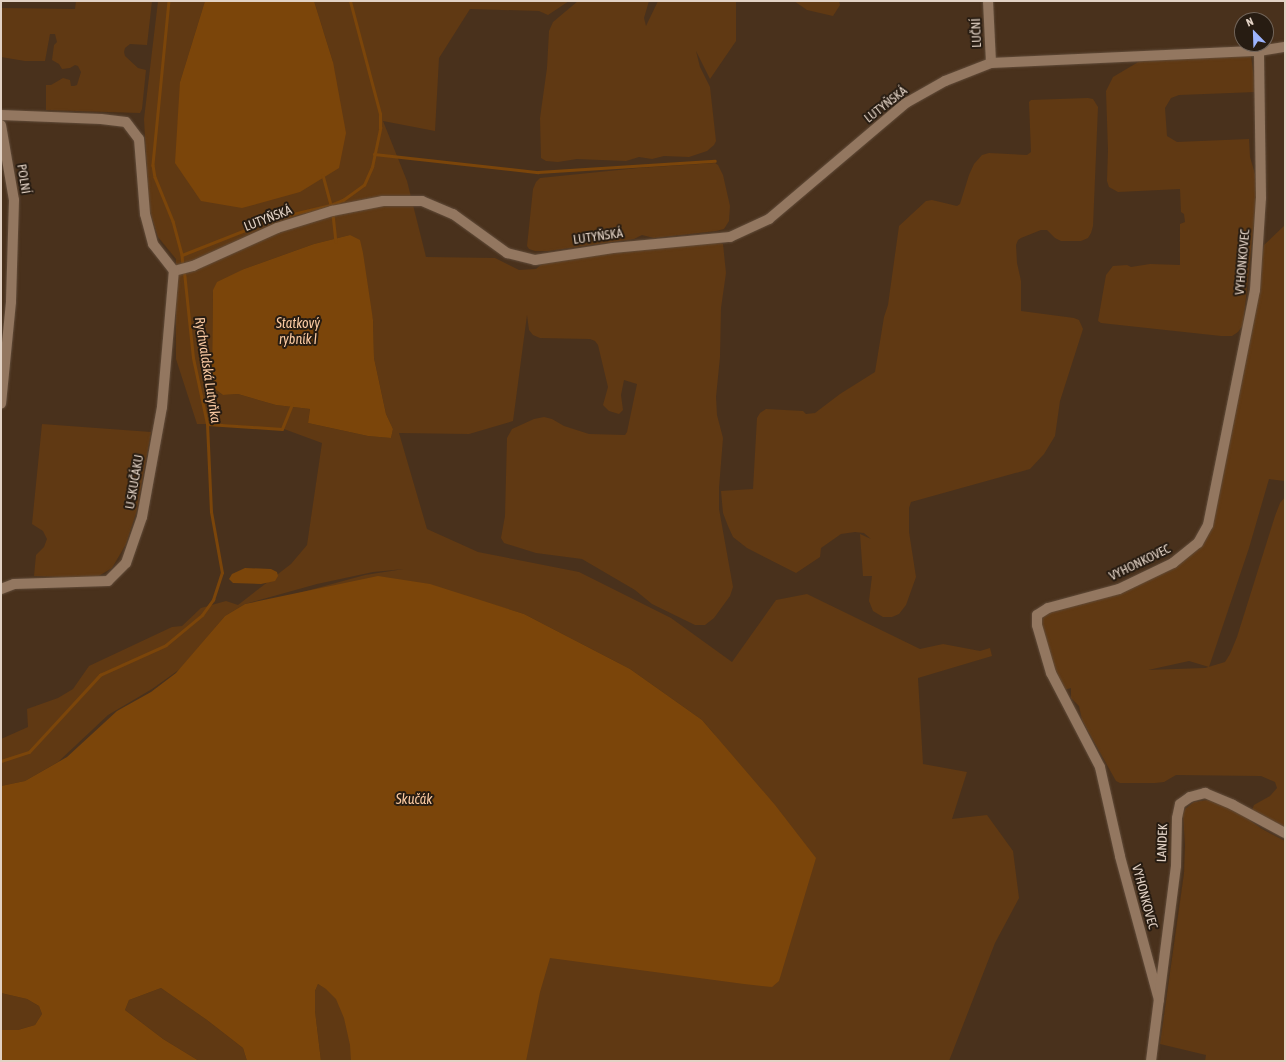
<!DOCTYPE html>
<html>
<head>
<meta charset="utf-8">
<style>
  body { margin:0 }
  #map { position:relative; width:1286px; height:1062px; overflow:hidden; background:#49311c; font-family:"Asap Condensed",sans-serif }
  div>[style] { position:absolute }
  .green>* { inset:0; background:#603913 }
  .water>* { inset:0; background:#7b450a }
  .stream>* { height:2.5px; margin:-1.25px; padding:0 1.25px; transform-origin:1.25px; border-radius:1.25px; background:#7b450a }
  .roads { filter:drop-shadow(0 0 1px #614c3a) drop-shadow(0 0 1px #614c3a) }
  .minor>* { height:10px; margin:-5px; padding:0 5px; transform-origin:5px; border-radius:5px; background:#937760 }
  span { translate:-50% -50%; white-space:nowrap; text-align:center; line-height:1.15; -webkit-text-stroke:4px #271c12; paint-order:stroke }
  .street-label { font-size:13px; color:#e2d2c5 }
  .water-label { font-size:14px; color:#fbcaa2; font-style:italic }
  .frame { position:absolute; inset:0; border:2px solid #e2d2c5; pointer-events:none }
  .north { position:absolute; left:1234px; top:12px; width:40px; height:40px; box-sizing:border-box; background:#271c12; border:1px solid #72655a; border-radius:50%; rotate:337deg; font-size:11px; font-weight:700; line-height:16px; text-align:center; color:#e2d2c5 }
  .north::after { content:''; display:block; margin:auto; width:14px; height:18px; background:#9db4fd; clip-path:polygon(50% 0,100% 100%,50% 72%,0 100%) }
</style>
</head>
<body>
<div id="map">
  <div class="green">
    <div style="clip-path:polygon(76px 1px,152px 1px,147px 45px,130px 44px,125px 48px,124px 52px,125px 56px,138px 68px,146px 70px,142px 109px,140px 113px,46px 110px,46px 85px,51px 85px,63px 78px,70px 80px,71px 86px,74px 86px,77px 85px,81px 72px,78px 66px,75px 65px,70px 68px,62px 69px,59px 64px,52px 60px,54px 45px,57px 42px,55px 34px,50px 34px,45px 61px,25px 61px,1px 57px,1px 8px,75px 9px)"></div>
    <div style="clip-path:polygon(evenodd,158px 1px,205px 1px,180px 82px,333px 62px,314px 1px,569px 1px,548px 15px,539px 11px,470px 9px,439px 58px,435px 131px,383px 121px,407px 181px,426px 257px,495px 258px,519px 270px,536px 269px,542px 264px,605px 253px,718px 242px,723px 244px,726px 273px,721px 308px,720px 357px,716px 397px,717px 415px,723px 438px,719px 488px,719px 509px,733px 587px,730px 596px,714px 618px,705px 625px,695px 625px,652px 604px,635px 590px,582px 559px,536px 553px,504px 543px,501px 538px,505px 516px,507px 438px,512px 429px,534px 419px,544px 417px,552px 419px,564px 426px,589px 434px,625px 435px,627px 432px,637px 384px,624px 380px,621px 395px,623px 410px,619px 414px,609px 411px,603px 405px,608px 387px,598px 345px,595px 341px,590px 339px,540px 338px,533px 335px,529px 330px,527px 315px,513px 421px,469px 434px,399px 433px,427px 529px,478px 552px,579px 572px,671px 618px,732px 662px,776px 600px,807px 594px,920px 649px,943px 644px,980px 651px,990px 648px,992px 656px,918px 678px,923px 764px,967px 772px,952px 819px,987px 815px,1013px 851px,1019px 898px,995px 943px,949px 1061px,321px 1061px,315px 1011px,315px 991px,318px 984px,325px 988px,237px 610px,365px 575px,404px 569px,373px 572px,317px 584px,245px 604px,225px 616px,180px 669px,152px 689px,108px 715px,58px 762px,25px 781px,1px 786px,1px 739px,28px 727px,27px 709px,58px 698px,73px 689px,89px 666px,172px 627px,182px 626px,201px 608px,226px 601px,238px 605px,291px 564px,307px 545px,322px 443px,284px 429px,219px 424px,197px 424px,176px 359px,176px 259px,158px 237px,149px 209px,144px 119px,158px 1px,350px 235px,373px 320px,374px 358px,386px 414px,393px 429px,391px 438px,368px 436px,308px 423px,310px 409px,276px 405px,238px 394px,223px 395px,215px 389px,212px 372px,213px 290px,244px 269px,314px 244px,350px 235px,158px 1px,470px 598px,524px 614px,630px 669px,702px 720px,715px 735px,470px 598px)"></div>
    <div style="clip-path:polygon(578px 1px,649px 1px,644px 18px,646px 26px,658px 1px,736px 1px,736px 41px,710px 79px,696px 51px,700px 67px,710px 87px,716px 141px,714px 145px,707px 151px,689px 157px,664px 156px,652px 159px,639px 157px,626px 161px,577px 159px,558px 162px,546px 161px,541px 158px,540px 118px,547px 68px,549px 31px,553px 22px)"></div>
    <div style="clip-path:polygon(794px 1px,839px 1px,840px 5px,833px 16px,807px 10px)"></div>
    <div style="clip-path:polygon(1251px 56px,1256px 92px,1179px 95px,1171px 98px,1165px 108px,1167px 136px,1177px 142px,1249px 139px,1250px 157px,1255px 174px,1257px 195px,1243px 325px,1238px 332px,1232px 336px,1221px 336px,1101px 323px,1098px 321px,1106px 275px,1113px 266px,1127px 265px,1131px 267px,1150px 264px,1180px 265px,1180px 224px,1185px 222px,1184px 214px,1181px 212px,1180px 189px,1118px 192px,1109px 187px,1107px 181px,1108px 150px,1106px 91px,1113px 77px,1140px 61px)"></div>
    <div style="clip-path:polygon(1088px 98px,1093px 99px,1098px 107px,1093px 226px,1091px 233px,1088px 238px,1081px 241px,1061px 241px,1055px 238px,1047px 230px,1041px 230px,1021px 238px,1018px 240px,1016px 245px,1017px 263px,1021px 281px,1021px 311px,1074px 318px,1079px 320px,1083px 329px,1060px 401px,1055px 436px,1044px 454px,1030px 469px,911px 502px,909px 508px,909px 532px,916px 577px,906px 605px,899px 614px,892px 617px,883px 617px,873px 611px,869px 601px,872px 576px,863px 576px,860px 534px,871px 539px,864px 533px,855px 532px,841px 534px,821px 548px,820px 557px,796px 573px,747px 548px,733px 537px,728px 526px,723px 513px,721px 491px,753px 489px,757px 418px,760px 413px,766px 409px,803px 411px,806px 414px,815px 413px,840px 394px,875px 372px,884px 317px,888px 305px,899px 226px,926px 201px,932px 200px,957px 206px,960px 204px,969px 175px,974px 164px,982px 155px,989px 153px,1027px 155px,1031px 152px,1029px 102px,1031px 100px)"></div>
    <div style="clip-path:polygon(715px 163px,718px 165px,723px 175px,730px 206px,729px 221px,724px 229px,716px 231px,654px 238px,642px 235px,634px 239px,548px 251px,535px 251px,529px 249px,527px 246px,533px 189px,536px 182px,540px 178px,638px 168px)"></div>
    <div style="clip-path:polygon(1285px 225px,1285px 481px,1269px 479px,1249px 548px,1209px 667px,1189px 661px,1148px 670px,1205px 668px,1225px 662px,1230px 654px,1237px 637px,1275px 516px,1280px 503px,1285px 497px,1285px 831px,1252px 810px,1254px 805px,1270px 796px,1277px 788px,1275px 782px,1261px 776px,1176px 775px,1164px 782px,1155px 783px,1120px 783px,1116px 781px,1082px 720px,1079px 706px,1071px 698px,1071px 688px,1064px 690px,1051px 659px,1040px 618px,1043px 613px,1176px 564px,1205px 541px,1264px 245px)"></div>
    <div style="clip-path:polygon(42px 424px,151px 432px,137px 510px,126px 544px,112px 568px,97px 577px,90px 578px,34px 576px,36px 555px,44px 547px,47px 539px,43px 531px,32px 524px)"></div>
    <div style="clip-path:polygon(1207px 800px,1217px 802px,1238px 812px,1262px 829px,1285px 841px,1285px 1061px,1205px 1061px,1206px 1055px,1160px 1044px,1184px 873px,1185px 845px,1183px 814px,1185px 809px,1194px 802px)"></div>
    <div style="clip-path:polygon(161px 988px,207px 1020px,243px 1048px,247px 1061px,199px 1061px,163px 1039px,125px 1010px,129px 1000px)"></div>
    <div style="clip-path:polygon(1px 993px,27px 999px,39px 1006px,42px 1014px,35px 1025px,18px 1030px,1px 1030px)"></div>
  </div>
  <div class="water">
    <div style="clip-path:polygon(205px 1px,314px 1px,333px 62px,346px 133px,339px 168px,300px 192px,242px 208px,201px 201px,175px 163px,180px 82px)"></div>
    <div style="clip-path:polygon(350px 235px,360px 240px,363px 253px,373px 320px,374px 358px,386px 414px,393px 429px,391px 438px,368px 436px,308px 423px,310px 409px,276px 405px,238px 394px,223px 395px,215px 389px,212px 372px,213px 290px,217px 282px,244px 269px,314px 244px)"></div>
    <div style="clip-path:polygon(245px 568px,271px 569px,277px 572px,278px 576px,275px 581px,261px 584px,233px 583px,229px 579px,232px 574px)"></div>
    <div style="clip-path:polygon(378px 576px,430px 584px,524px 614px,630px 669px,702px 720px,775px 805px,816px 858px,779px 981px,772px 987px,744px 984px,550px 958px,540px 992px,526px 1061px,351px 1061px,350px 1045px,344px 1018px,336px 999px,326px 989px,318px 984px,315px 991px,315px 1011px,321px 1061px,247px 1061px,243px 1048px,207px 1020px,161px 988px,129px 1000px,125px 1010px,163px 1039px,199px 1061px,1px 1061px,1px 1030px,18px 1030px,35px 1025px,42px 1014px,39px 1006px,27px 999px,1px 993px,1px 786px,25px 781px,67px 757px,117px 711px,151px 692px,176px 673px,225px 616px,245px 604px)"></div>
  </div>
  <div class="stream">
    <div style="left:169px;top:1px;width:165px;rotate:95.6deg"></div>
    <div style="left:153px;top:165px;width:12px;rotate:81deg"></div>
    <div style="left:155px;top:177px;width:48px;rotate:67.8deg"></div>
    <div style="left:173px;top:221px;width:35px;rotate:75deg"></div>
    <div style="left:182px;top:255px;width:12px;rotate:85deg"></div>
    <div style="left:374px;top:154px;width:165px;rotate:6.3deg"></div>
    <div style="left:538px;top:172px;width:177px;rotate:-3.6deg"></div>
    <div style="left:323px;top:175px;width:35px;rotate:75deg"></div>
    <div style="left:333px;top:214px;width:28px;rotate:84deg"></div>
    <div style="left:182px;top:255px;width:101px;rotate:-21.5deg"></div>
    <div style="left:276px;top:218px;width:57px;rotate:-13.3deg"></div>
    <div style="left:331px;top:205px;width:13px;rotate:-23deg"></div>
    <div style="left:343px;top:200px;width:26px;rotate:-36deg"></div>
    <div style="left:364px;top:185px;width:20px;rotate:-66deg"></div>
    <div style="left:372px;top:167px;width:40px;rotate:-78deg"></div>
    <div style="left:380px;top:128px;width:14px;rotate:-90deg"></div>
    <div style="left:380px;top:114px;width:117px;rotate:-104.9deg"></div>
    <div style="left:207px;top:424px;width:75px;rotate:3.8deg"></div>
    <div style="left:282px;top:429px;width:27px;rotate:-68deg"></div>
    <div style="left:1px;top:761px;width:29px;rotate:-18deg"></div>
    <div style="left:29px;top:752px;width:105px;rotate:-47.3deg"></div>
    <div style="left:100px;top:675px;width:72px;rotate:-24.4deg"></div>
    <div style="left:166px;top:645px;width:47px;rotate:-39.8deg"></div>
    <div style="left:202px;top:615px;width:19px;rotate:-54deg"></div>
    <div style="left:213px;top:600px;width:28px;rotate:-72deg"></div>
    <div style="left:222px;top:573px;width:62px;rotate:-100.2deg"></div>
    <div style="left:211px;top:512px;width:88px;rotate:-92.6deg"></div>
    <div style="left:207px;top:424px;width:67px;rotate:-102deg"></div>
    <div style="left:193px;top:358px;width:86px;rotate:-96deg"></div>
  </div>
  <div class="roads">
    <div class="minor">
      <div style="left:988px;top:1px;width:62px;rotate:87.2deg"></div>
      <div style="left:1px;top:115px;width:100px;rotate:2.3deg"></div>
      <div style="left:101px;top:119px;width:25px;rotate:7deg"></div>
      <div style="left:126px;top:122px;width:21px;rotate:53deg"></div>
      <div style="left:139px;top:139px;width:75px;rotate:85.4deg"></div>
      <div style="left:145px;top:214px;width:31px;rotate:75deg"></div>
      <div style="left:153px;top:244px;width:34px;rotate:52deg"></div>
      <div style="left:1px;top:125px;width:76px;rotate:80.2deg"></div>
      <div style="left:14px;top:200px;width:102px;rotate:91.7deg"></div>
      <div style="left:11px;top:302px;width:102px;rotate:95.6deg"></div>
      <div style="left:174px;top:271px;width:20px;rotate:-15deg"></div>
      <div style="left:193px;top:266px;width:92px;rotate:-24.3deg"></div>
      <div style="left:277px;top:228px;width:58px;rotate:-17.2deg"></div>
      <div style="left:332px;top:211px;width:52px;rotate:-11.1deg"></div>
      <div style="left:383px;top:201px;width:39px"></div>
      <div style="left:422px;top:201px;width:34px;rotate:23deg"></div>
      <div style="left:453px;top:214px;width:67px;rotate:35.8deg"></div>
      <div style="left:507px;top:253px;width:29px;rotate:14deg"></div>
      <div style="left:535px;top:260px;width:79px;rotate:-8.7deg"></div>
      <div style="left:613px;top:248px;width:118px;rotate:-5.4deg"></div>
      <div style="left:730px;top:237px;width:43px;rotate:-24.8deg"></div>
      <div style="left:769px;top:219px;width:180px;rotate:-40.3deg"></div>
      <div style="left:906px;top:103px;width:45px;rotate:-29.4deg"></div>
      <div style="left:945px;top:81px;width:49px;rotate:-21.4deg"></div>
      <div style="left:991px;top:63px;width:268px;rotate:-2.6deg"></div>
      <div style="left:1259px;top:51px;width:26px;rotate:-9deg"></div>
      <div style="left:1px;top:589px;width:14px;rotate:-21deg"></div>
      <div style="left:14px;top:584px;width:94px;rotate:-1.8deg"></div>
      <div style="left:108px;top:581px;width:25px;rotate:-45deg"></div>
      <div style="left:126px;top:563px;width:49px;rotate:-70.8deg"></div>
      <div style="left:142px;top:517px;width:112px;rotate:-79.7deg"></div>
      <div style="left:162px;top:407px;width:137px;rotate:-85deg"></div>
      <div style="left:1159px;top:1000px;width:149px;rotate:-105.2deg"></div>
      <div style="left:1120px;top:856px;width:91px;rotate:-102.7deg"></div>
      <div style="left:1100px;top:767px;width:106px;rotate:-117.5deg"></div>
      <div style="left:1051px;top:673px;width:50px;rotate:-106.3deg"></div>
      <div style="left:1037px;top:625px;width:10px;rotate:-90deg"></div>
      <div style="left:1037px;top:615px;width:13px;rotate:-32deg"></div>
      <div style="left:1048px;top:608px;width:73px;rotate:-15deg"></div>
      <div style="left:1119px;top:589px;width:60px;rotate:-25.7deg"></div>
      <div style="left:1173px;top:563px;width:32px;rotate:-39deg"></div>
      <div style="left:1198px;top:543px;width:21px;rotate:-61deg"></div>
      <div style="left:1208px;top:525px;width:240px;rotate:-78.7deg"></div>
      <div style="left:1255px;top:290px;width:92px;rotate:-86.3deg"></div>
      <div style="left:1261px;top:198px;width:147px;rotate:-90.8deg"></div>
      <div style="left:1151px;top:1061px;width:197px;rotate:-82.7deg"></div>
      <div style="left:1176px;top:866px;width:48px;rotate:-88.8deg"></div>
      <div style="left:1177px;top:818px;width:14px;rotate:-78deg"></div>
      <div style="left:1180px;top:804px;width:12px;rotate:-35deg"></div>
      <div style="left:1190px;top:797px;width:16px;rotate:-15deg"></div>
      <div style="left:1205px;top:793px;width:30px;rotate:23deg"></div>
      <div style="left:1233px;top:805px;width:59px;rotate:28.3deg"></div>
    </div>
  </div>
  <div class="street-label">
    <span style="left:977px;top:33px;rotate:-92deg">LUČNÍ</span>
    <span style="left:886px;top:105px;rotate:-38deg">LUTYŇSKÁ</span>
    <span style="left:23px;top:179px;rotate:81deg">POLNÍ</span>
    <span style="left:268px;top:219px;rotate:-21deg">LUTYŇSKÁ</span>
    <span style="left:598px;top:237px;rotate:-8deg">LUTYŇSKÁ</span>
    <span style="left:1243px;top:262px;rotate:-85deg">VYHONKOVEC</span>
    <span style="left:135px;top:482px;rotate:-80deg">U SKUČÁKU</span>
    <span style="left:1140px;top:563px;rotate:-26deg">VYHONKOVEC</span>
    <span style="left:1163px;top:843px;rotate:-88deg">LANDEK</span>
    <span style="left:1144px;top:897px;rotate:75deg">VYHONKOVEC</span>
  </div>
  <div class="water-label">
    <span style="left:298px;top:331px">Statkový<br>rybník I</span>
    <span style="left:208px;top:370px;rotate:81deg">Rychvaldská Lutyňka</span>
    <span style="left:414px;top:799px">Skučák</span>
  </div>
  <div class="frame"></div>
  <div class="north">N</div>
</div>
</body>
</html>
